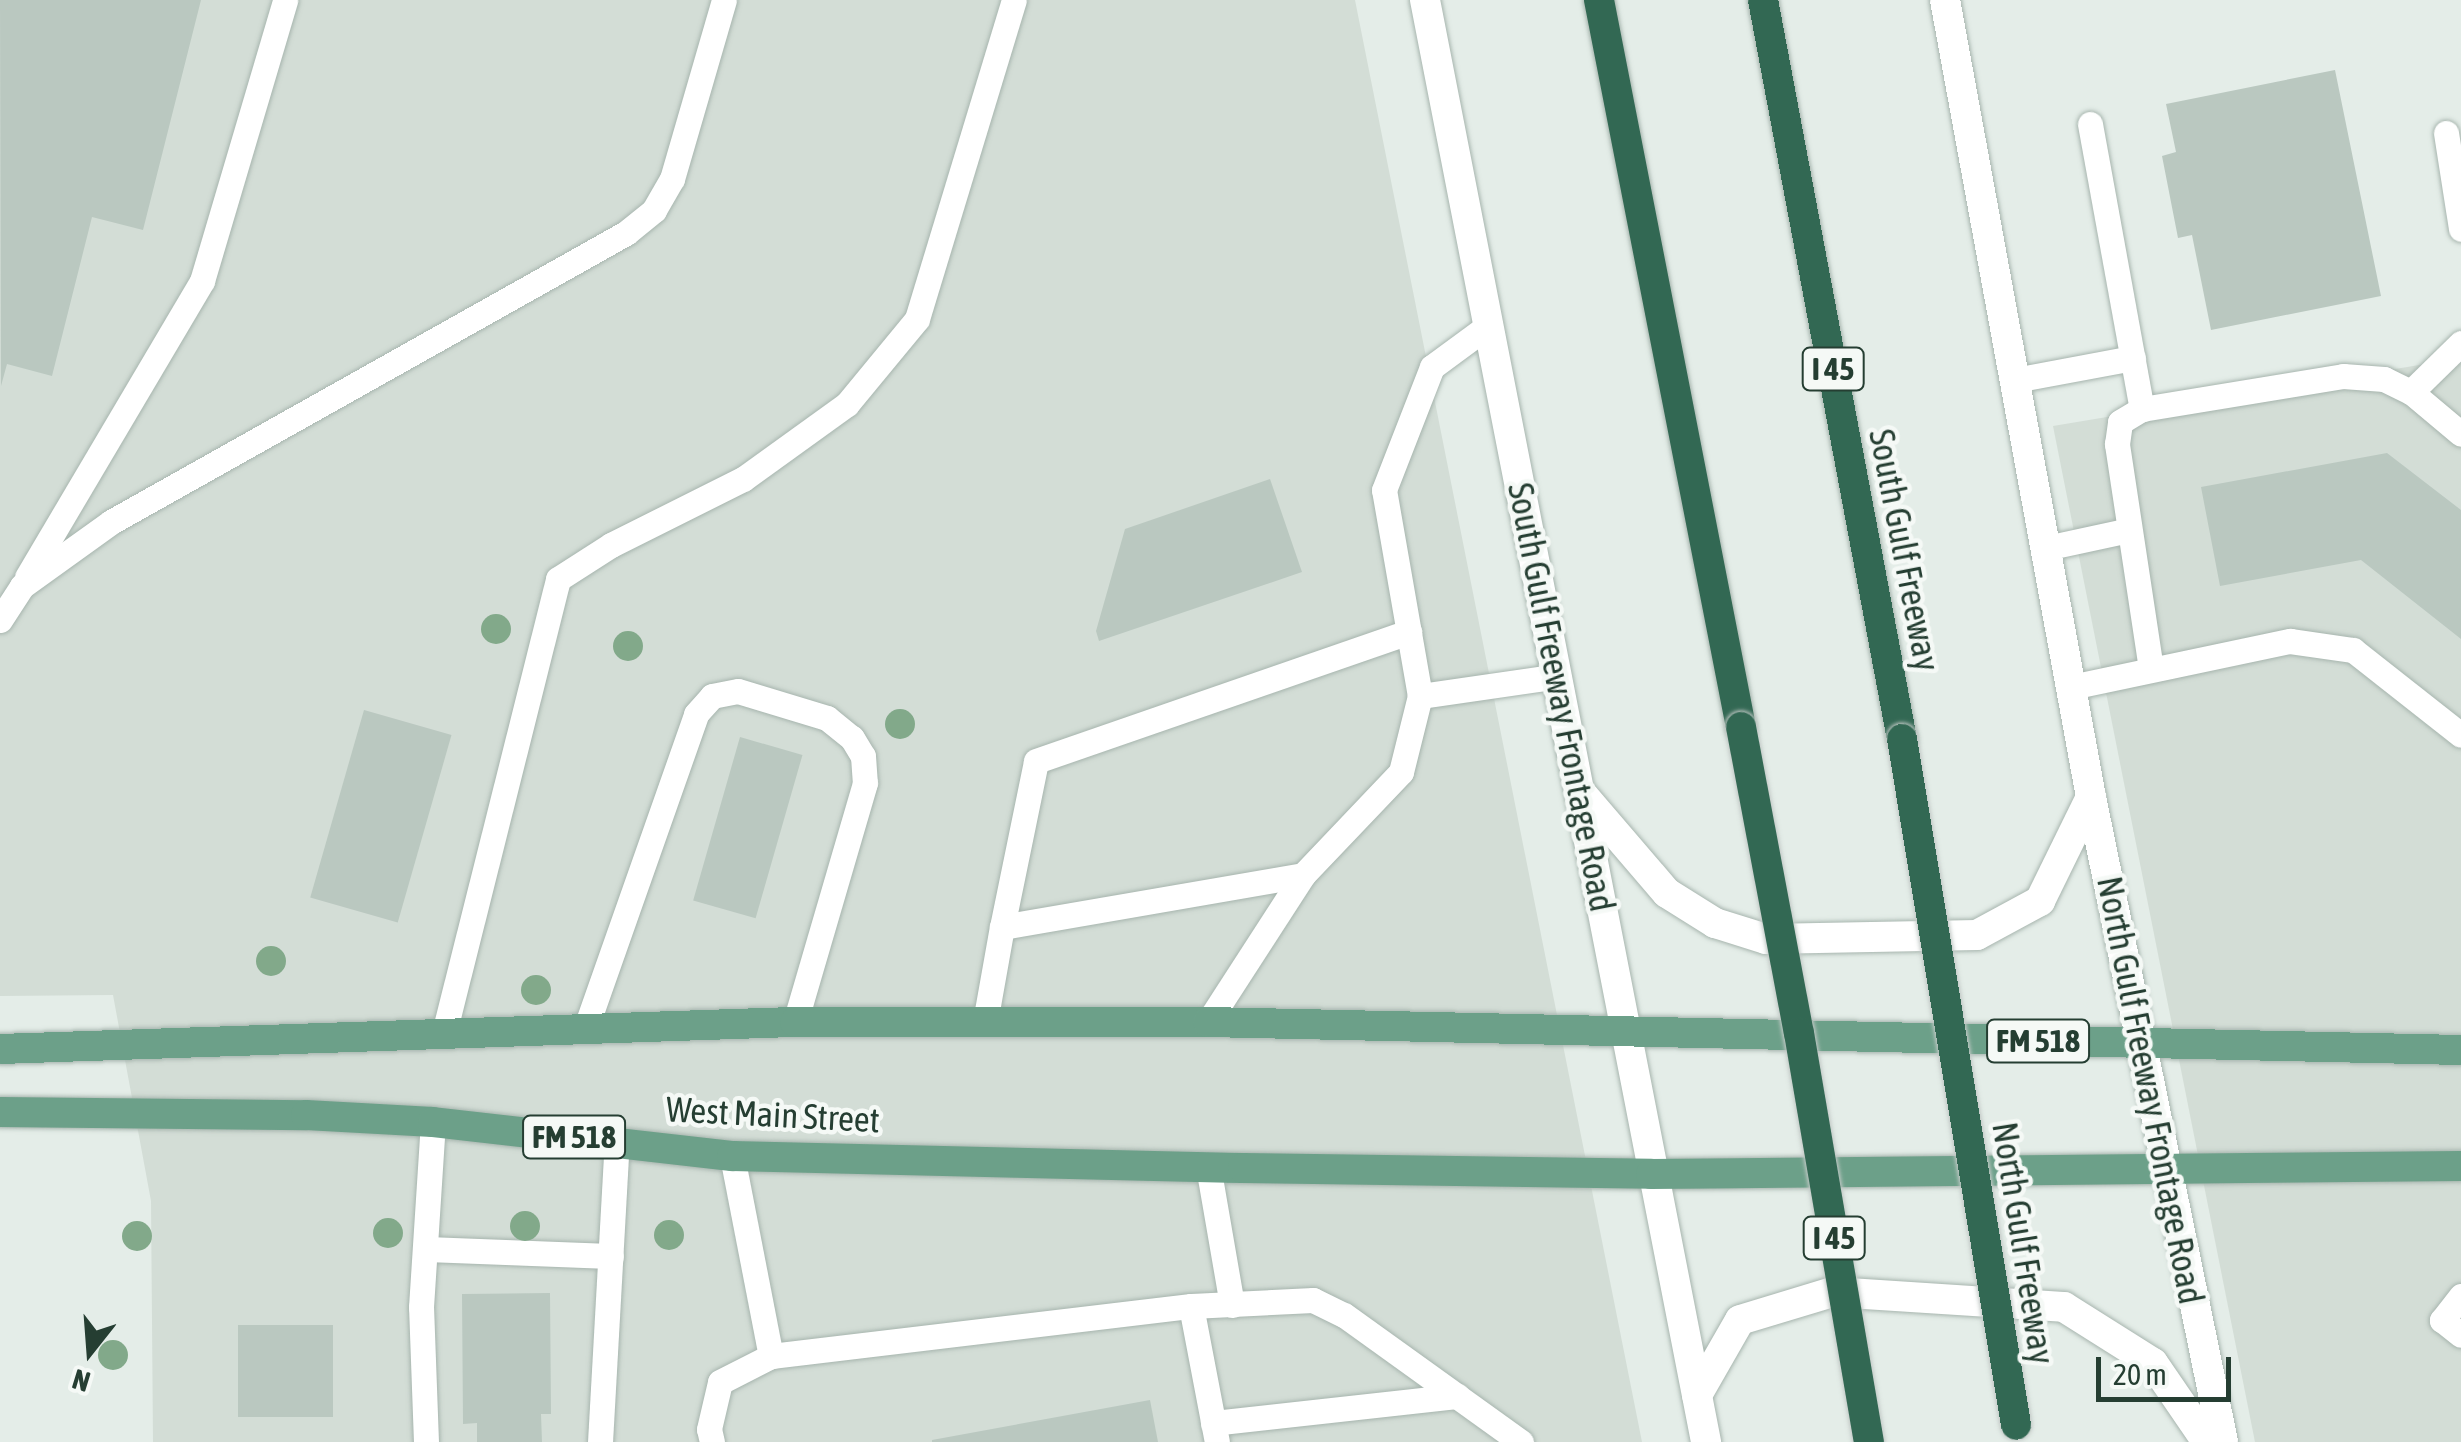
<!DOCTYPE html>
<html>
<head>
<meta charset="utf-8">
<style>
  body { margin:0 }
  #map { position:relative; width:2461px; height:1442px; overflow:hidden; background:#e4ede8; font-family:"Asap Condensed",sans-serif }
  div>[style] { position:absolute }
  .built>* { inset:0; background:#d3ddd6 }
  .building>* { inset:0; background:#bac8c0; transform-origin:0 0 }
  .roads { filter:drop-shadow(0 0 2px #a7b5ae) drop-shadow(0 0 2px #a7b5ae) }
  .service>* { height:25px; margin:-12.5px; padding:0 12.5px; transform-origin:12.5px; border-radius:12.5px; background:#fff }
  .secondary>* { height:30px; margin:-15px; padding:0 15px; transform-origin:15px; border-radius:15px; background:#fff }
  .primary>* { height:30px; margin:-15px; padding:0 15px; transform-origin:15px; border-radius:15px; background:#6ca089 }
  .motorway>* { height:30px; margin:-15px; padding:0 15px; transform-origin:15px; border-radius:15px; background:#326853 }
  .bridges { filter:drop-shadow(0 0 2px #c2c9c6) drop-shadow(0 0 2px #c2c9c6) }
  .motorway-bridge>* { height:30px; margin:-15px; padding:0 15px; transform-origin:15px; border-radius:15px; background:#326853 }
  .trees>* { width:30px; height:30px; margin:-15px; border-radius:50%; background:#82a98a }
  span { translate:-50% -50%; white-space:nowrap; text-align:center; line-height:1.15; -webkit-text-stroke:9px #f5f9f6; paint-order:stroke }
  .shield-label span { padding:2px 8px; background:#f5f9f6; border:2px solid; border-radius:8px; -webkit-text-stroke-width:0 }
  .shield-label { font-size:32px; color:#253e32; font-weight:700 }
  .street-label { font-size:35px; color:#253e32 }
  .north { position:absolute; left:40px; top:1302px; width:100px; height:100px; -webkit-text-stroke:8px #f5f9f6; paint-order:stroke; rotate:197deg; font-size:28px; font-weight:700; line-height:40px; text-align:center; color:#253e32 }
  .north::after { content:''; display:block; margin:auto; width:35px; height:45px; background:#253e32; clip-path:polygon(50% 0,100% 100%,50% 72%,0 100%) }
  .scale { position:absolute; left:2096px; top:1357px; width:135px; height:45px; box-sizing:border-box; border:5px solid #253e32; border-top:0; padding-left:12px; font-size:30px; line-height:35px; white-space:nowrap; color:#253e32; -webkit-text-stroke:8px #f5f9f6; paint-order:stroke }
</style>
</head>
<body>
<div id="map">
  <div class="built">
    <div style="clip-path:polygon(0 0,1355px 0,1642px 1442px,153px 1442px,151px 1201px,113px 995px,0 996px)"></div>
    <div style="clip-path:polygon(2461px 358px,2461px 1442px,2255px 1442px,2053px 426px)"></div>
  </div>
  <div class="building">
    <div style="clip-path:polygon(0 0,201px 0,143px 230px,92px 217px,52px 376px,7px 364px,1px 386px)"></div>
    <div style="clip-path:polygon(2335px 70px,2381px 296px,2211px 330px,2192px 235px,2178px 238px,2162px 156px,2176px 152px,2166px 104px)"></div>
    <div style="clip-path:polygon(2387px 453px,2461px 510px,2461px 639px,2361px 560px,2220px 586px,2201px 487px)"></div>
    <div style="clip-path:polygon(1270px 479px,1302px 572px,1099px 641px,1096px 631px,1125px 529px)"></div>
    <div style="left:364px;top:710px;width:91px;height:195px;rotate:16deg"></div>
    <div style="left:740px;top:737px;width:65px;height:170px;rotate:16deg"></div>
    <div style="clip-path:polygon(550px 1293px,551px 1414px,541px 1414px,542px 1442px,477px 1442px,477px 1423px,463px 1424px,462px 1294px)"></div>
    <div style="left:238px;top:1325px;width:95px;height:92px"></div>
    <div style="clip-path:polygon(1150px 1400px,1158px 1442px,932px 1442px,932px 1440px)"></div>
  </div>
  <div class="roads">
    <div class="service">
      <div style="left:2090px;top:124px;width:290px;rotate:79.7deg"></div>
      <div style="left:2446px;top:133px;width:97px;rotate:81.1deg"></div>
      <div style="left:2015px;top:380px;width:120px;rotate:-10.6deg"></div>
      <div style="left:2411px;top:392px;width:70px;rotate:-44.4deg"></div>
      <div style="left:2046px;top:548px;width:85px;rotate:-12.2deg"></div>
      <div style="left:27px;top:577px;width:344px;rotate:-59.4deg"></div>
      <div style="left:202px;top:281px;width:293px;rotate:-73.5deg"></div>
      <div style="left:0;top:620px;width:40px;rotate:-57.1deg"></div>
      <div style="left:22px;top:586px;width:110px;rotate:-35.7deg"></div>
      <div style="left:111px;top:522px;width:591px;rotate:-29.3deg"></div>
      <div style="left:626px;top:233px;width:36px;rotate:-39deg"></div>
      <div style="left:654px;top:210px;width:36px;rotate:-60deg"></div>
      <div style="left:672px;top:179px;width:186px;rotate:-73.8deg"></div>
      <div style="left:2151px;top:669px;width:228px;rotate:-98.6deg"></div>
      <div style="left:2117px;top:444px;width:22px;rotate:-82deg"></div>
      <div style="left:2120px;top:422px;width:26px;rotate:-31deg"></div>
      <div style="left:2142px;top:409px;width:204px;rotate:-9.3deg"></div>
      <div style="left:2343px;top:376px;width:41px;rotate:4.2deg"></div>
      <div style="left:2384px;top:379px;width:30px;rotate:26deg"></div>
      <div style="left:2411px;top:392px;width:65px;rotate:40deg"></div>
      <div style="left:2071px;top:687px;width:224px;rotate:-11.9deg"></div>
      <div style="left:2290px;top:641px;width:64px;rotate:8.1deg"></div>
      <div style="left:2353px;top:650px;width:137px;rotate:38.2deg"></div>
      <div style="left:1420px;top:696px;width:139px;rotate:-8.2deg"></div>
      <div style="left:1002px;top:927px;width:169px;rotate:-78.4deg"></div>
      <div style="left:1036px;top:761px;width:395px;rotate:-19.1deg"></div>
      <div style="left:985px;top:1022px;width:97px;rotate:-79.9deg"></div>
      <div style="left:1002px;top:927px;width:305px;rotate:-9.8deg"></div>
      <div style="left:1208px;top:1022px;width:175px;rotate:-57.1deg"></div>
      <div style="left:1303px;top:875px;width:142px;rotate:-46.4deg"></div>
      <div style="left:1401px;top:772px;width:78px;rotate:-76deg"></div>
      <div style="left:1420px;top:696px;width:209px;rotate:-99.9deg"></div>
      <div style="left:1384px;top:490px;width:132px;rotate:-68.7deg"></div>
      <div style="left:1432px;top:367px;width:71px;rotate:-36.4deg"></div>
      <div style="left:585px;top:1030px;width:335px;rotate:-70.6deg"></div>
      <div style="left:696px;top:714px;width:24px;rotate:-48deg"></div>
      <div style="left:712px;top:696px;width:26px;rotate:-11deg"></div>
      <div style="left:738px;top:691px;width:93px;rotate:16.9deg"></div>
      <div style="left:827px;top:718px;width:32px;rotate:39deg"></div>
      <div style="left:852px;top:738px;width:21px;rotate:59deg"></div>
      <div style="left:863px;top:756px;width:27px;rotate:86deg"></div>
      <div style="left:865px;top:783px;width:249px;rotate:106.3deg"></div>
      <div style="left:444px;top:1033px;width:468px;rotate:-75.9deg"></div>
      <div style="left:558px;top:579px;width:63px;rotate:-32.7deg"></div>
      <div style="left:611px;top:545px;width:148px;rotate:-26.6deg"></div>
      <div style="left:743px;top:479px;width:128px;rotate:-35.8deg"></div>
      <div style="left:847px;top:404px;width:110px;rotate:-50.5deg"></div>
      <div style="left:917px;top:319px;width:333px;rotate:-73.1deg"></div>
      <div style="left:732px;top:1156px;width:204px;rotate:79deg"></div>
      <div style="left:1208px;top:1166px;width:141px;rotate:80.2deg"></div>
      <div style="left:426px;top:1249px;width:185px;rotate:2.2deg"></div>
      <div style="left:2461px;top:1296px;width:31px;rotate:128deg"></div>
      <div style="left:2442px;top:1320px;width:24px;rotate:38deg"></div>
      <div style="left:1191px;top:1306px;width:138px;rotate:79.2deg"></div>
      <div style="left:1213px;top:1423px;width:246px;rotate:-6.3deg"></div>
      <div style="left:426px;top:1442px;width:135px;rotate:-92.1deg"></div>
      <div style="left:421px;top:1307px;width:185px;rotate:-86.3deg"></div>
      <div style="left:600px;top:1442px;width:300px;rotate:-86.8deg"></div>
      <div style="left:712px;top:1442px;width:13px;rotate:-103deg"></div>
      <div style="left:709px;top:1429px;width:48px;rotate:-76.8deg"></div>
      <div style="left:720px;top:1382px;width:57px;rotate:-27deg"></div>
      <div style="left:771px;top:1356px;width:423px;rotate:-6.8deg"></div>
      <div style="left:1191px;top:1306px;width:122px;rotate:-2.8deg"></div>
      <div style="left:1313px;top:1300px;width:34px;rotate:26deg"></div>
      <div style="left:1344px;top:1315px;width:218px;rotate:35.7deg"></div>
    </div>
    <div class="secondary">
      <div style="left:1425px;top:0;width:1469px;rotate:78.97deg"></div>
      <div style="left:1945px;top:0;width:810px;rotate:79.62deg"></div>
      <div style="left:2091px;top:797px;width:658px;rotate:78.43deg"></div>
      <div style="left:1582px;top:794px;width:130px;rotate:49.4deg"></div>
      <div style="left:1667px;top:893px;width:57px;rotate:32deg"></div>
      <div style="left:1715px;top:923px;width:53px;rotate:17.4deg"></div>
      <div style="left:1766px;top:939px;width:211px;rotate:-1.1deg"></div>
      <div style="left:1977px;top:935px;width:72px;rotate:-28.4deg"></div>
      <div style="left:2040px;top:901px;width:116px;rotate:-63.9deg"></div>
      <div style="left:1697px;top:1395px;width:86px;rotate:-60.2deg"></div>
      <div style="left:1740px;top:1320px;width:97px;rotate:-16.8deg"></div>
      <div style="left:1833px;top:1292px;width:231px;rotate:3.7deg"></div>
      <div style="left:2064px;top:1307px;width:105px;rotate:32.2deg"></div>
      <div style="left:2153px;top:1363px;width:96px;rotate:55.6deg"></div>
    </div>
    <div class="primary">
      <div style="left:0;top:1049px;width:795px;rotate:-1.95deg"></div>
      <div style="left:795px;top:1022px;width:413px"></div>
      <div style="left:1208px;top:1022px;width:1253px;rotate:1.28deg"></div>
      <div style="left:0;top:1112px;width:306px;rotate:0.6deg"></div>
      <div style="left:306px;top:1115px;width:127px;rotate:3.2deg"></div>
      <div style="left:433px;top:1122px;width:301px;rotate:6.5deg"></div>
      <div style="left:732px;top:1156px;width:511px;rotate:1.35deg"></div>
      <div style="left:1243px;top:1168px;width:408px;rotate:0.8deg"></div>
      <div style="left:1651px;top:1174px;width:810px;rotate:-0.57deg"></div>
    </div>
    <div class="motorway">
      <div style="left:1599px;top:0;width:741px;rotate:78.95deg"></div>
      <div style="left:1763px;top:0;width:752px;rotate:79.35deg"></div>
    </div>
  </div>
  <div class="bridges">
    <div class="motorway-bridge">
      <div style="left:1741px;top:727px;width:311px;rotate:79.3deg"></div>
      <div style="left:1799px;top:1033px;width:415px;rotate:80.3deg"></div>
      <div style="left:1902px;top:739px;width:695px;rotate:80.56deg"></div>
    </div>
  </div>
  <div class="trees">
    <div style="left:496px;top:629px"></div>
    <div style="left:628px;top:646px"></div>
    <div style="left:900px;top:724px"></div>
    <div style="left:271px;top:961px"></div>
    <div style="left:536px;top:990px"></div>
    <div style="left:525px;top:1226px"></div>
    <div style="left:388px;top:1233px"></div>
    <div style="left:669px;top:1235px"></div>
    <div style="left:137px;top:1236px"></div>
    <div style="left:113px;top:1355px"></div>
  </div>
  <div class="shield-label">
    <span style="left:1833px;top:369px">I 45</span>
    <span style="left:2038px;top:1041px">FM 518</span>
    <span style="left:574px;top:1137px">FM 518</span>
    <span style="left:1834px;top:1238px">I 45</span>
  </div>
  <div class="street-label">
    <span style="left:1905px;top:550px;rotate:79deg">South Gulf Freeway</span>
    <span style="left:1562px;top:697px;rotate:79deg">South Gulf Freeway Frontage Road</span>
    <span style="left:2151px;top:1090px;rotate:79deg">North Gulf Freeway Frontage Road</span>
    <span style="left:773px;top:1114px;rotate:3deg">West Main Street</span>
    <span style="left:2024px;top:1243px;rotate:81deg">North Gulf Freeway</span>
  </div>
  <div class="north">N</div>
  <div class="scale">20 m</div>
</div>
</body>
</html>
